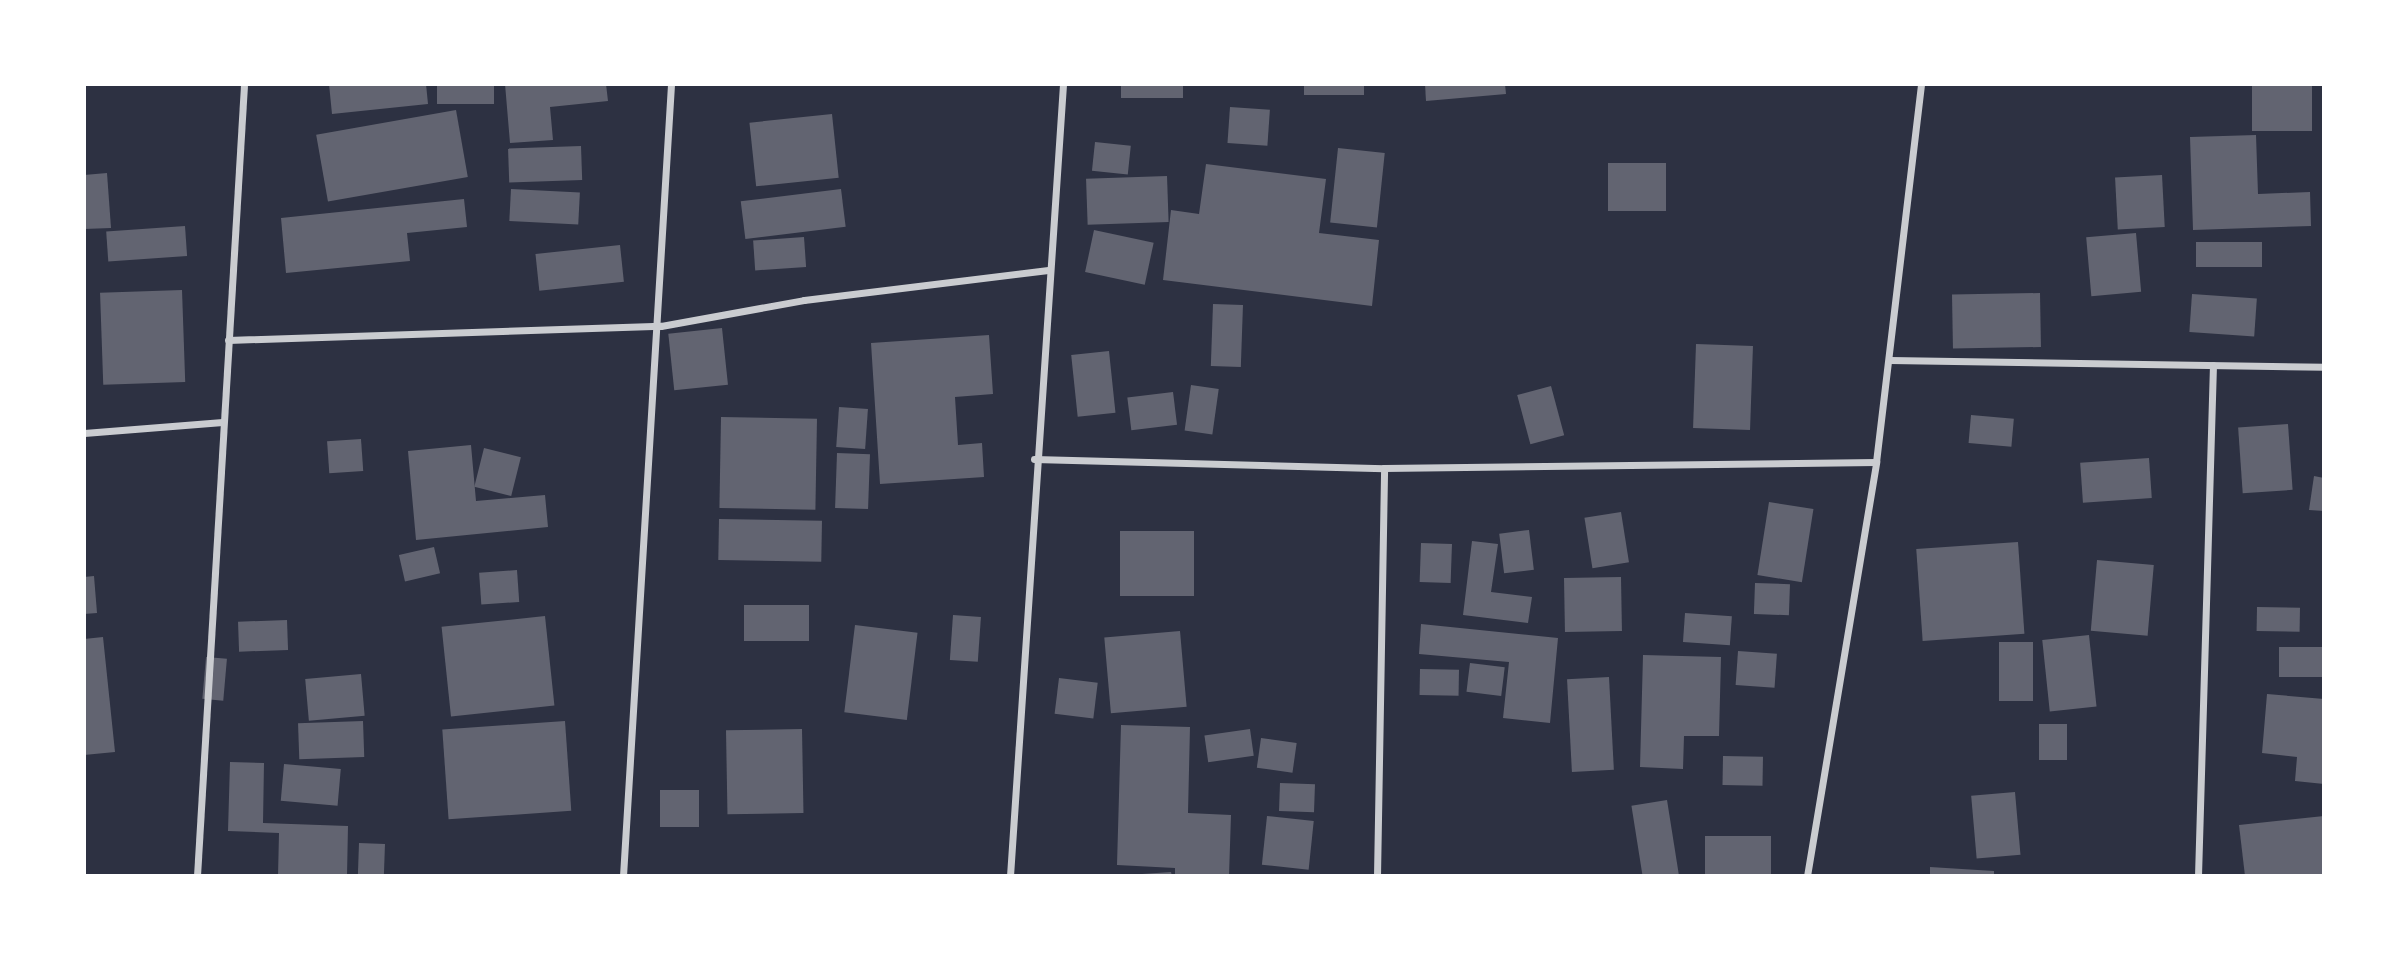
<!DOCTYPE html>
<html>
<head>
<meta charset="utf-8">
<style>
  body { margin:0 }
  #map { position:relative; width:2408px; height:960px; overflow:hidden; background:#2d3142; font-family:"Golos Text",sans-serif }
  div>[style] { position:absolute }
  .building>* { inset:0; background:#626471; transform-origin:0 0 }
  .minor>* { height:7px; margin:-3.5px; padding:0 3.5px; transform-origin:3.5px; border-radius:3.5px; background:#caccd0 }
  span { translate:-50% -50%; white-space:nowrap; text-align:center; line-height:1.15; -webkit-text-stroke:7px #fff; paint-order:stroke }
  .frame { position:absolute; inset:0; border:86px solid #fff; pointer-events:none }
</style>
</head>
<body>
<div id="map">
  <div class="building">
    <div style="clip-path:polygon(329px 84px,426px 84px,428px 104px,332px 114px)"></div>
    <div style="left:437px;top:84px;width:57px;height:20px"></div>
    <div style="clip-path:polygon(505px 84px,606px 84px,608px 101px,550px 107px,553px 140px,510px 143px)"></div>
    <div style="left:1121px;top:84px;width:62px;height:14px"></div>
    <div style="left:1304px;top:84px;width:60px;height:11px"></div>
    <div style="clip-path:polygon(1425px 84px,1505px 84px,1506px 94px,1426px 101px)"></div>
    <div style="left:2252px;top:84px;width:60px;height:47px"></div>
    <div style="left:1230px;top:107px;width:40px;height:36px;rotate:4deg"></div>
    <div style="left:456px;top:110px;width:68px;height:142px;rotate:80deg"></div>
    <div style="left:832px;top:114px;width:64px;height:83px;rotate:84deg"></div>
    <div style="clip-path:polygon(2256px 135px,2258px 194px,2310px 192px,2311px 226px,2193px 230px,2190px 137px)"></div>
    <div style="left:1095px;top:142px;width:36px;height:29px;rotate:6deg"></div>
    <div style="left:581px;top:146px;width:34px;height:73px;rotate:88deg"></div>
    <div style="left:1338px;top:148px;width:47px;height:75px;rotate:6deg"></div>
    <div style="left:1608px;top:163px;width:58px;height:48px"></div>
    <div style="clip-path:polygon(1206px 164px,1326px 179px,1319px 233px,1379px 240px,1372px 306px,1163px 280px,1171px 210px,1199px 214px)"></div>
    <div style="clip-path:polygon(107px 173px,111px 228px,84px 229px,84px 175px)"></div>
    <div style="left:2162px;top:175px;width:52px;height:47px;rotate:87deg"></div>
    <div style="left:1167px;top:176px;width:46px;height:81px;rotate:88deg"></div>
    <div style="left:511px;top:189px;width:69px;height:32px;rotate:3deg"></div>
    <div style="left:841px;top:189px;width:38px;height:101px;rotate:83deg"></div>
    <div style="clip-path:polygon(464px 199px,467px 227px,407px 233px,410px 261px,286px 273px,281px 218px)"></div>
    <div style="left:185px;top:226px;width:30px;height:79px;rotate:86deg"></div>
    <div style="left:1094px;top:230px;width:61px;height:43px;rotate:12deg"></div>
    <div style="left:2136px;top:233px;width:59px;height:50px;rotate:85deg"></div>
    <div style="left:804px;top:237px;width:30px;height:51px;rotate:86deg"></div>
    <div style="left:2196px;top:242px;width:66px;height:25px"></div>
    <div style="left:620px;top:245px;width:37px;height:85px;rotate:84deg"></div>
    <div style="left:182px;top:290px;width:92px;height:82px;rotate:88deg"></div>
    <div style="left:2040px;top:293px;width:54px;height:88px;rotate:89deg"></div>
    <div style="left:2192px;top:294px;width:65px;height:38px;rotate:4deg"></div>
    <div style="left:1213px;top:304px;width:30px;height:62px;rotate:2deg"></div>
    <div style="left:722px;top:328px;width:57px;height:54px;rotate:84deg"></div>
    <div style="clip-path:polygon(989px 335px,993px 394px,955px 397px,958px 445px,982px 443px,984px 477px,880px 484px,871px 343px)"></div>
    <div style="left:1696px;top:344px;width:57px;height:84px;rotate:2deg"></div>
    <div style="left:1109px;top:351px;width:62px;height:38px;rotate:84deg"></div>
    <div style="left:1191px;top:385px;width:28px;height:46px;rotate:8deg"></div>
    <div style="left:1551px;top:386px;width:51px;height:35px;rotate:75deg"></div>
    <div style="left:1173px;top:392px;width:33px;height:46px;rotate:83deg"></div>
    <div style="left:839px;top:407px;width:29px;height:40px;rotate:4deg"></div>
    <div style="left:1971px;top:415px;width:43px;height:28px;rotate:5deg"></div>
    <div style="left:721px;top:417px;width:96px;height:91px;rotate:1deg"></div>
    <div style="left:2288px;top:424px;width:66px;height:50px;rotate:86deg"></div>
    <div style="left:361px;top:439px;width:32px;height:34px;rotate:86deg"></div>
    <div style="clip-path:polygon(471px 445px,476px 501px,545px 495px,548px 527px,416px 540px,408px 451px)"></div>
    <div style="left:484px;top:448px;width:38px;height:40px;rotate:14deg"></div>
    <div style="left:837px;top:453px;width:33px;height:55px;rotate:2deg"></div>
    <div style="left:2149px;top:458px;width:40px;height:69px;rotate:86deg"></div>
    <div style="clip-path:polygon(2314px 476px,2324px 478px,2324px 511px,2309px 510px)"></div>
    <div style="left:1769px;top:502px;width:45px;height:74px;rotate:9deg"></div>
    <div style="left:1621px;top:512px;width:51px;height:37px;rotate:81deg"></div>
    <div style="left:719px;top:519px;width:103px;height:41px;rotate:1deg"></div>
    <div style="left:1529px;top:530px;width:40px;height:30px;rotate:83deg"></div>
    <div style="left:1120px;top:531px;width:74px;height:65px"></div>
    <div style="clip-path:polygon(1472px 541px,1498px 544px,1491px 592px,1532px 597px,1528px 623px,1463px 615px)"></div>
    <div style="left:2018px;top:542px;width:92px;height:102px;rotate:86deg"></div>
    <div style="left:1421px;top:543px;width:31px;height:39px;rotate:2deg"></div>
    <div style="left:434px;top:547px;width:27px;height:36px;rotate:77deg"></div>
    <div style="left:2097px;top:560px;width:57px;height:71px;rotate:5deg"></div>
    <div style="left:517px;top:570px;width:32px;height:38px;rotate:86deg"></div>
    <div style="clip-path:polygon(94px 576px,97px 613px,84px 614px,84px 577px)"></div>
    <div style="left:1621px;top:577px;width:54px;height:57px;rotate:89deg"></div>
    <div style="left:1755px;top:583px;width:35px;height:31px;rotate:2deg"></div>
    <div style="left:809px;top:605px;width:36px;height:65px;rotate:90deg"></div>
    <div style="left:2257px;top:607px;width:43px;height:24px;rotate:1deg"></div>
    <div style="left:1685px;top:613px;width:47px;height:29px;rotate:4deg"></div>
    <div style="left:953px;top:615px;width:28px;height:45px;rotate:4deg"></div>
    <div style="left:545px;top:616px;width:90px;height:104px;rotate:84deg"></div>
    <div style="left:287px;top:620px;width:30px;height:49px;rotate:88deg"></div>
    <div style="clip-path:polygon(1421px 624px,1558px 638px,1550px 723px,1503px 718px,1509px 662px,1419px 654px)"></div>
    <div style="left:855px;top:625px;width:63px;height:88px;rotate:7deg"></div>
    <div style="left:1180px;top:631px;width:76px;height:76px;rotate:85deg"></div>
    <div style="left:2089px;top:635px;width:72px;height:47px;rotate:84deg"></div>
    <div style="clip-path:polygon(103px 637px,115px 752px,84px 755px,84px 639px)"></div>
    <div style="left:2033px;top:642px;width:59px;height:34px;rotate:90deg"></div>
    <div style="left:2324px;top:647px;width:30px;height:45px;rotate:90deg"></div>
    <div style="left:1738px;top:651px;width:39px;height:34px;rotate:4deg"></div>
    <div style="clip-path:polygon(1643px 655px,1721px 657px,1719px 736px,1684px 736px,1683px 769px,1640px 767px)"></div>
    <div style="left:206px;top:657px;width:21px;height:42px;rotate:5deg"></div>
    <div style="left:1470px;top:663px;width:35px;height:29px;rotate:7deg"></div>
    <div style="left:1420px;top:669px;width:39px;height:26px;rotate:1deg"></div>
    <div style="left:361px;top:674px;width:42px;height:56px;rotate:85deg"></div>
    <div style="left:1609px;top:677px;width:93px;height:42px;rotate:87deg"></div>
    <div style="left:1059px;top:678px;width:39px;height:36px;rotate:7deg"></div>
    <div style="clip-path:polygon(2267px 694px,2324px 699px,2324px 784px,2295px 781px,2297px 757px,2262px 753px)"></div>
    <div style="left:363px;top:721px;width:36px;height:65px;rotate:88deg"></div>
    <div style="left:565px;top:721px;width:90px;height:123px;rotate:86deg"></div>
    <div style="left:2039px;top:724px;width:28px;height:36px"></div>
    <div style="clip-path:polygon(1121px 725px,1190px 727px,1188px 813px,1231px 815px,1229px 876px,1175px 876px,1175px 868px,1117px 865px)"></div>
    <div style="left:802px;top:729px;width:84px;height:76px;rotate:89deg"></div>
    <div style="left:1250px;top:729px;width:27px;height:46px;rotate:82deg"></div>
    <div style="left:1261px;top:738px;width:36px;height:30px;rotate:8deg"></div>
    <div style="left:1723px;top:756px;width:40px;height:29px;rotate:1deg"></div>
    <div style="clip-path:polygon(230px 762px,264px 763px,263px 823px,348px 826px,347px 876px,278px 876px,279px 833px,228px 831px)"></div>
    <div style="left:284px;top:764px;width:57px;height:37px;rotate:5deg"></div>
    <div style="left:1280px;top:783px;width:35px;height:28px;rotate:2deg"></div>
    <div style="left:660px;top:790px;width:39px;height:37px"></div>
    <div style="left:2015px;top:792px;width:63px;height:44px;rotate:85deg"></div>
    <div style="left:1667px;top:800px;width:77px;height:36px;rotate:81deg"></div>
    <div style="left:1267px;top:816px;width:47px;height:49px;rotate:6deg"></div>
    <div style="clip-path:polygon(2324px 816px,2324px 874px,2245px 876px,2239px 825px)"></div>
    <div style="left:1771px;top:836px;width:40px;height:66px;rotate:90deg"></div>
    <div style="left:359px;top:843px;width:26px;height:33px;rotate:2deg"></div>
    <div style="clip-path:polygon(1930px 867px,1994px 871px,1994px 876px,1930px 876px)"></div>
    <div style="clip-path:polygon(1171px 872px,1172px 876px,1142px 876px,1142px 874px)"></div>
  </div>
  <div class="minor">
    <div style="left:228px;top:340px;width:433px;rotate:-1.9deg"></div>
    <div style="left:661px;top:326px;width:145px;rotate:-10.3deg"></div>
    <div style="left:804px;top:300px;width:246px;rotate:-7deg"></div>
    <div style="left:1890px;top:360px;width:434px;rotate:0.9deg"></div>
    <div style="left:84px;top:433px;width:139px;rotate:-4.5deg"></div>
    <div style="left:1034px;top:459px;width:350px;rotate:1.5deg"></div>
    <div style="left:1384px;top:468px;width:492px;rotate:-0.7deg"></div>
    <div style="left:197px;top:876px;width:793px;rotate:-86.6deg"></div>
    <div style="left:623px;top:876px;width:793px;rotate:-86.53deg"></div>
    <div style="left:1010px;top:876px;width:794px;rotate:-86.17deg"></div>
    <div style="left:1377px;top:876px;width:408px;rotate:-89deg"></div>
    <div style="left:1807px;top:876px;width:420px;rotate:-80.5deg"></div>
    <div style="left:1876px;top:462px;width:381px;rotate:-83.2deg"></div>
    <div style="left:2198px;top:876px;width:511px;rotate:-88.32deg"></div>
  </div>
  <div class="frame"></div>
</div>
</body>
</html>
